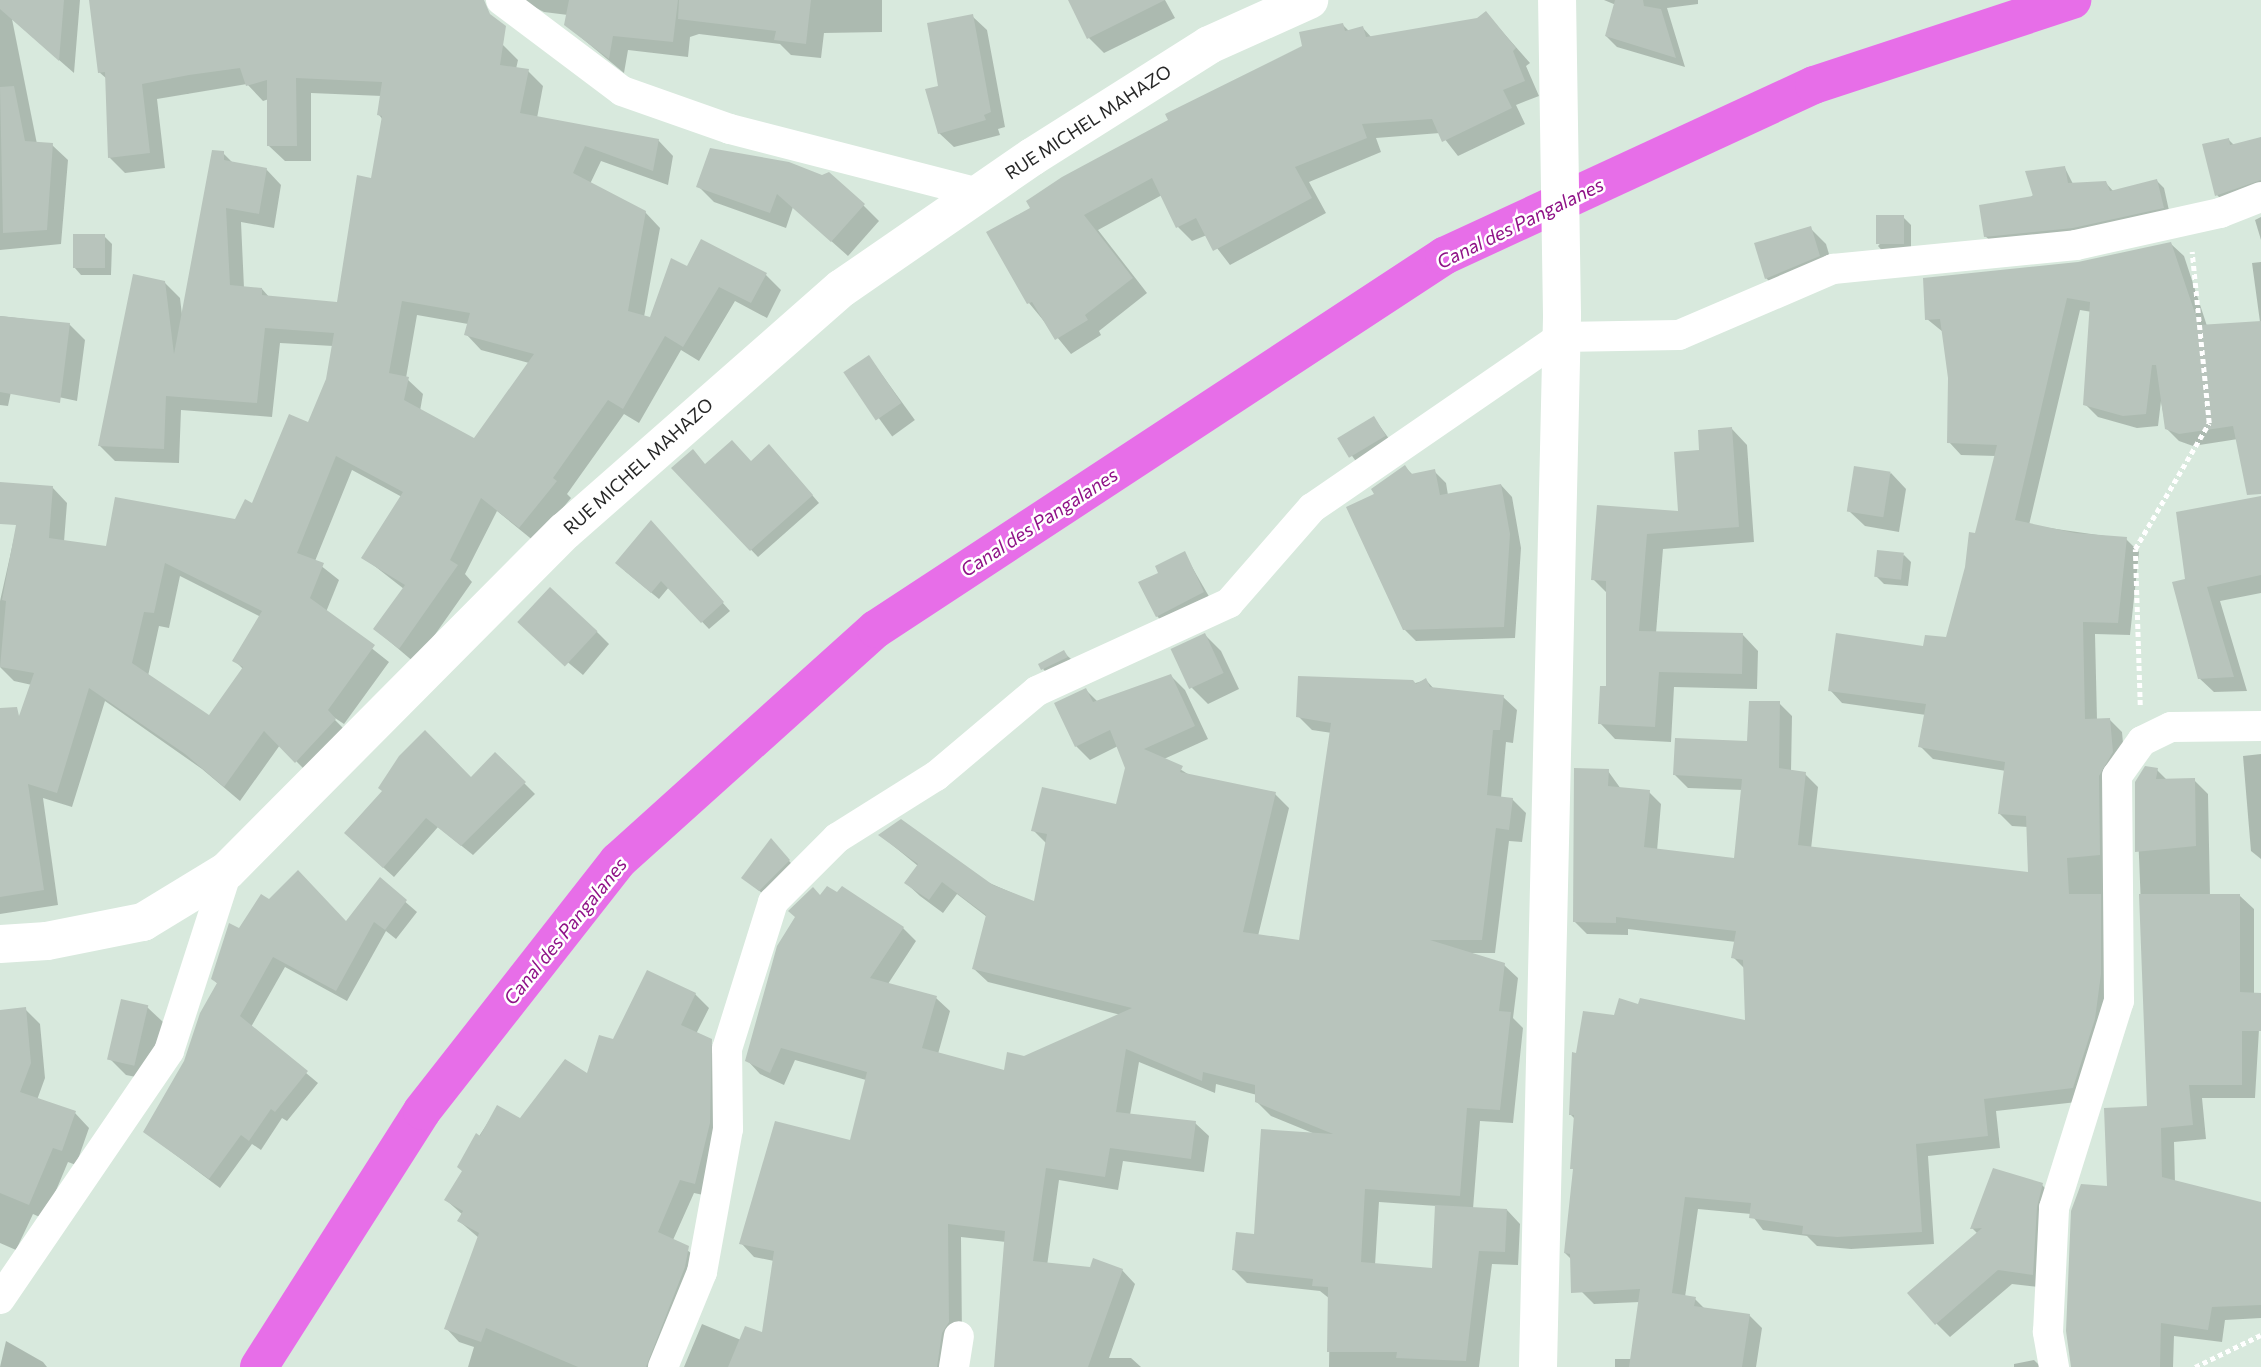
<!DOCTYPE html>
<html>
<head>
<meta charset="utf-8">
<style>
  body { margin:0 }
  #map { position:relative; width:2261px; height:1367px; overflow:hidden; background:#d8e9dd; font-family:Commissioner,sans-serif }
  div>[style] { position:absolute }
  .shadow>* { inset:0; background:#0003; transform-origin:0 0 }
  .canal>* { height:38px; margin:-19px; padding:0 19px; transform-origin:19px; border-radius:19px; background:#e76ee8 }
  .building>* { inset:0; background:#b8c4bc; transform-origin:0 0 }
  .path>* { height:4.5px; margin-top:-2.25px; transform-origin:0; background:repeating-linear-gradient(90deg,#fff 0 5px,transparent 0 8.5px) }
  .street>* { height:30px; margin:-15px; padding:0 15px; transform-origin:15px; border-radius:15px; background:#fff }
  .secondary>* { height:38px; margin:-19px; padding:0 19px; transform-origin:19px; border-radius:19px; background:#fff }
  span { translate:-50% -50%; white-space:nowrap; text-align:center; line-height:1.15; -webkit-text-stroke:5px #fff; paint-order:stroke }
  .street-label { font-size:18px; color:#272727 }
  .water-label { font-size:19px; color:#8f1287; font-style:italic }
</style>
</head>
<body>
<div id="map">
  <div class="shadow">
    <div style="clip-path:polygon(0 0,80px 0,74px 73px,12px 19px,37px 144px,52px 145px,68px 160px,61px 244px,0 250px)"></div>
    <div style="clip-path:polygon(evenodd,91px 0,407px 0,502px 44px,518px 60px,516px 69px,528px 71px,543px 86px,537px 118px,658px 140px,673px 156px,668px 185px,601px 161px,590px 184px,645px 212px,660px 228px,644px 317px,651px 319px,688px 269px,766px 275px,781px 290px,767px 318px,735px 301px,699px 361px,681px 350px,639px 423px,624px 414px,567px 494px,571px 498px,535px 542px,497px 511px,465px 574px,472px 582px,415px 663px,375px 629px,404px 589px,363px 557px,402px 497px,352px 470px,315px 561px,339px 580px,326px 612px,389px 662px,344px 724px,329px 714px,350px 735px,312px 777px,280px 745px,240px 801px,202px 769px,105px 701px,72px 807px,43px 798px,58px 905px,0 914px,0 737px,13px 736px,32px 685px,14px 681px,0 667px,0 601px,26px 485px,52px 487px,67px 503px,64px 542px,107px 548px,236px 521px,253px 505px,309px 424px,328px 380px,333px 346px,280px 343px,272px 417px,181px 410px,179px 463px,115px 461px,100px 446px,164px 282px,180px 298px,182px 315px,223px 153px,233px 163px,266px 169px,281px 185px,274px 228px,241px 222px,244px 288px,262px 289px,270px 298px,338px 304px,373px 180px,383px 120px,379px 115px,382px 96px,311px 93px,311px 161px,285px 161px,269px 146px,269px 99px,263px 101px,247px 84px,157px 99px,165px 168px,125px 173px,109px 157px,107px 79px,99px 72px,91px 0,417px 315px,468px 324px,466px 334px,481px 350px,529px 363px,475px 441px,420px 411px,423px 394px,406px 378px,417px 315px,91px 0,180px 576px,261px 617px,235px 661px,243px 669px,210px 718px,148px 676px,159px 626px,169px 628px,180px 576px)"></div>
    <div style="clip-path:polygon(520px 0,882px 0,882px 32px,824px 33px,821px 58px,791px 55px,780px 44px,699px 34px,690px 37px,688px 57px,628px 50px,624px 73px,566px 25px,568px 15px,544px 12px)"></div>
    <div style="clip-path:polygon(1070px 0,1165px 0,1175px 18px,1104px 53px,1089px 38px)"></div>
    <div style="clip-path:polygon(1604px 0,1698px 0,1698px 4px,1667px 8px,1685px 67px,1617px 47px,1606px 36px,1616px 5px)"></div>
    <div style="clip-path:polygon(1486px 13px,1530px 63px,1526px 66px,1539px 96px,1516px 105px,1525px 124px,1458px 156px,1440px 133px,1376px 138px,1381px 152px,1309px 182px,1326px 213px,1230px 265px,1207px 235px,1192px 241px,1178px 227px,1162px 195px,1098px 230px,1147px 293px,1099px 331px,1101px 335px,1071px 354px,1029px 303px,989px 233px,1343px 25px,1349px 31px,1363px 28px,1372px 38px,1478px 20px)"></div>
    <div style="clip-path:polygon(972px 16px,987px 30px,1005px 127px,998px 129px,1000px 135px,954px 147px,939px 133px,940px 87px)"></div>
    <div style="clip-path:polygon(2228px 139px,2234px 145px,2261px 139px,2261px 197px,2230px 208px,2217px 195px)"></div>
    <div style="clip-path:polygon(711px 150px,863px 205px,879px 221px,848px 256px,793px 207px,786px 228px,714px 202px,698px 186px)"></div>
    <div style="clip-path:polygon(2065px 168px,2073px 184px,2105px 182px,2114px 192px,2157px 181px,2164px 188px,2170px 215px,2081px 234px,1993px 243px,1985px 236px)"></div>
    <div style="clip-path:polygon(1903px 217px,1911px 225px,1911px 251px,1885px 254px,1878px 246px)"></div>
    <div style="clip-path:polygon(2261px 217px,2261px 240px,2255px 220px)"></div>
    <div style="clip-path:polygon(1810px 228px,1826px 244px,1834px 271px,1782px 294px,1766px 278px)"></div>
    <div style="clip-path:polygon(104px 236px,112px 244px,111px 275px,81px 275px,74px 267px)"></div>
    <div style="clip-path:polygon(2171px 244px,2184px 256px,2207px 326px,2260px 322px,2252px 263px,2261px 262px,2261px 457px,2238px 439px,2193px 446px,2179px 441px,2166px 428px,2161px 401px,2158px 426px,2137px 428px,2098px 417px,2085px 404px,2092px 312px,2080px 310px,2029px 525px,2126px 539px,2139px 552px,2130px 635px,2095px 634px,2097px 720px,2109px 719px,2122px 732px,2125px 765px,2113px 987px,2086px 1101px,1996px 1111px,2000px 1148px,1928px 1156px,1934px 1244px,1851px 1249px,1817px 1246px,1807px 1236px,1763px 1230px,1751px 1214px,1698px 1209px,1685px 1297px,1695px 1299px,1705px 1309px,1749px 1315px,1762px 1328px,1756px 1367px,1615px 1367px,1615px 1359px,1632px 1359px,1640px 1302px,1594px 1304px,1582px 1292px,1578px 1266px,1565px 1253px,1575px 1171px,1575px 1119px,1570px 1114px,1578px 1055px,1615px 1017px,1640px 1006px,1747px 1022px,1745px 969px,1733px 957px,1736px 942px,1628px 929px,1628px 935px,1587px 934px,1574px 921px,1608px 771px,1621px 789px,1649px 792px,1661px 804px,1657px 851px,1736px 860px,1743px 790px,1688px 788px,1675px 775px,1749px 743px,1779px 703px,1792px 716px,1791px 772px,1805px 774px,1818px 787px,1811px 849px,2030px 874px,2028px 827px,2012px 826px,1999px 813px,2006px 771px,1933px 759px,1920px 746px,1926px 715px,1842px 703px,1830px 690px,1948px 639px,1976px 535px,1996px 456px,1961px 455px,1949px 442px,1950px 377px,1943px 332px,1927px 319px,2078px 264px)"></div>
    <div style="clip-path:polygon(0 316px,69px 324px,85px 340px,77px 401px,12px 387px,8px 406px,0 405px)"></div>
    <div style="left:869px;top:357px;width:78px;height:28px;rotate:54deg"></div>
    <div style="left:1374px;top:418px;width:32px;height:40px;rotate:54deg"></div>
    <div style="clip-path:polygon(1732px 429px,1747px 445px,1754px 542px,1663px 549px,1656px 633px,1743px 635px,1758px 651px,1757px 689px,1674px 687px,1671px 742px,1615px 739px,1600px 723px,1608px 688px,1608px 594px,1593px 579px,1599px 507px,1680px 513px,1701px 452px)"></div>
    <div style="clip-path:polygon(776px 453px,819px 503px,758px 557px,673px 468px,751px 463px)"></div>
    <div style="clip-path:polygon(1405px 467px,1413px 475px,1434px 471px,1446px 483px,1448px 495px,1501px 485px,1512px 497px,1521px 548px,1515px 638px,1416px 641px,1404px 629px,1377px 494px)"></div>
    <div style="clip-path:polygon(1891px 473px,1906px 489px,1899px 532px,1865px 526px,1849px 511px)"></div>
    <div style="clip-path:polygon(2261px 497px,2261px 593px,2220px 601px,2247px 691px,2214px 692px,2199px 678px,2187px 580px)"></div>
    <div style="clip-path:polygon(658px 530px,730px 611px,709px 629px,669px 587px,659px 599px,625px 571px)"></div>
    <div style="clip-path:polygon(1184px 553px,1211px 600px,1164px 624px,1157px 616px,1160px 574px)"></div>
    <div style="clip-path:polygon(1904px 555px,1911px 562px,1908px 586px,1884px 584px,1876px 576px)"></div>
    <div style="clip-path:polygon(521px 623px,597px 632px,609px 644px,583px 675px)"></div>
    <div style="clip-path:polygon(1205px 635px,1221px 651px,1239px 689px,1208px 704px,1192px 688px)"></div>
    <div style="clip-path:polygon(1063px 652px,1071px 659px,1050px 676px,1043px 669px)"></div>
    <div style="clip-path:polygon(evenodd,1171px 676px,1185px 690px,1208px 739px,1164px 759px,1191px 776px,1275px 794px,1289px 808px,1258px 936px,1300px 942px,1332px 733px,1312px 730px,1298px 716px,1426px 680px,1435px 690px,1503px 697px,1517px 710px,1513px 743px,1506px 742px,1501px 798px,1512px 799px,1526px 813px,1522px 842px,1509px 841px,1495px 953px,1470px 953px,1504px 965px,1518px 978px,1513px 1018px,1523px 1028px,1513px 1123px,1480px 1121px,1473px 1209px,1507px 1210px,1520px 1224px,1518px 1265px,1492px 1264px,1479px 1367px,1329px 1367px,1330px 1299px,1320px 1291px,1247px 1283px,1234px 1270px,1315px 1134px,1271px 1116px,1257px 1102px,1257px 1095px,1216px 1084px,1215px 1093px,1139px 1062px,1130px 1115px,1195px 1123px,1209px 1136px,1204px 1172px,1123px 1161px,1118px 1190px,1059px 1180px,1047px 1266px,1122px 1270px,1135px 1284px,1109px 1358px,1131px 1358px,1141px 1367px,995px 1367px,1006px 1242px,961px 1237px,962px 1336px,952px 1367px,684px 1367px,702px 1324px,741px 1340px,763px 1335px,774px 1261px,754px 1257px,741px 1243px,851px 1143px,866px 1080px,795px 1060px,784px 1085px,760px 1074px,747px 1060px,821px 897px,903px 928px,916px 941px,888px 984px,936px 998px,950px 1011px,938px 1054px,1005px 1072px,1024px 1058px,1121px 1015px,988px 982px,974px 969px,987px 917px,957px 894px,943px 913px,920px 896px,906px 883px,918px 866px,880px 835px,1035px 903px,1047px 844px,1033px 830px,1117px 807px,1127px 768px,1118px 746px,1090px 760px,1076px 746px,1086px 690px,1098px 702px,1171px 676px,1379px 1202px,1437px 1206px,1434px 1270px,1375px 1265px,1379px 1202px)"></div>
    <div style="clip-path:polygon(495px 754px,535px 794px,473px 855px,438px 827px,394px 877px,357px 844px,471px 779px)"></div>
    <div style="clip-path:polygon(2261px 754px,2261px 859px,2251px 851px,2243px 756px)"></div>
    <div style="clip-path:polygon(2157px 770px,2167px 780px,2194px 780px,2208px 794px,2210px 896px,2240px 896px,2254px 909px,2254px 995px,2261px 995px,2255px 1098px,2202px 1098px,2206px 1139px,2174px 1142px,2175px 1182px,2261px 1203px,2261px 1318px,2225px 1320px,2222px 1342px,2174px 1336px,2173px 1367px,2072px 1367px,2109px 1188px,2149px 1107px,2136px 782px)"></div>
    <div style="clip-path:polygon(778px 848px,796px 869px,768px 898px,744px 878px)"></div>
    <div style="clip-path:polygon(380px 880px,417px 912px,396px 939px,386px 931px,347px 1001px,285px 967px,251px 1027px,318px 1083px,287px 1121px,282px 1118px,261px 1150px,252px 1144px,220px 1188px,145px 1132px,185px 1061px,218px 984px,213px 979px,240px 931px,347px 923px)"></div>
    <div style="clip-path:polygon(695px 994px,709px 1008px,696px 1034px,725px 1054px,708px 1196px,694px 1193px,673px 1240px,702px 1261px,663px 1367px,468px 1367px,474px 1347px,459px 1342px,446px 1328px,479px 1238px,459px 1221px,463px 1215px,446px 1200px,463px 1172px,459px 1167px,498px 1107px,521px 1120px,588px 1076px,614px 1041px)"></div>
    <div style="clip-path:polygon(147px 1007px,163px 1022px,151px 1080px,126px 1075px,110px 1059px)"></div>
    <div style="clip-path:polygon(25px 1009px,40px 1024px,45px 1078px,37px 1100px,75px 1113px,89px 1128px,76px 1165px,68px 1162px,44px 1219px,33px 1214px,16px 1250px,0 1243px,0 1012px)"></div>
    <div style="clip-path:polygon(2042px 1185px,2056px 1199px,2047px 1288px,2012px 1284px,1950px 1337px,1936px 1323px,1978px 1234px,1972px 1228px)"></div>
    <div style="clip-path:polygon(6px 1341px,43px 1362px,47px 1367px,0 1367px)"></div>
    <div style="clip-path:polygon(2034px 1360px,2041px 1367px,2014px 1367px,2014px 1364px)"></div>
  </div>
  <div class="canal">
    <div style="left:259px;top:1367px;width:303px;rotate:-57.5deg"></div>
    <div style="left:422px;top:1111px;width:318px;rotate:-51.9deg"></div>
    <div style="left:618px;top:861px;width:347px;rotate:-42deg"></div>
    <div style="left:876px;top:629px;width:680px;rotate:-33.29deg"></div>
    <div style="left:1444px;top:256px;width:408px;rotate:-24.8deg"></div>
    <div style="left:1814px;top:85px;width:272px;rotate:-18.2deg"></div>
  </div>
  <div class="building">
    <div style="clip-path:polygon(0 0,64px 0,59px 61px,0 9px)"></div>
    <div style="clip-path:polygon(evenodd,89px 0,484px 0,490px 14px,506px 26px,500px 65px,529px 69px,520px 113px,659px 139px,653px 171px,585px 146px,573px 173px,646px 211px,628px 311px,650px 317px,671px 258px,687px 266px,701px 239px,767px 273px,751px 303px,719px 287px,683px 347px,665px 336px,623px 409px,608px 400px,553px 478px,557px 481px,519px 528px,481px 498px,450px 560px,458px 565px,399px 649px,373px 629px,405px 585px,361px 558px,403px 492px,336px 456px,297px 553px,324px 563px,310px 598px,375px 645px,328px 710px,336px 719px,295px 763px,264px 731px,224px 787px,185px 754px,89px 688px,57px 793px,28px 784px,44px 890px,0 897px,0 708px,17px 707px,19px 716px,34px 673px,0 667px,6px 601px,2px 600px,16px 525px,0 524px,0 482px,53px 486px,49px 538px,106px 546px,115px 497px,235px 519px,245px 499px,252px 503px,289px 414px,308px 422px,326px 379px,334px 333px,265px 328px,257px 403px,166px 396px,164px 449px,98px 446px,133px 274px,165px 281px,174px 354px,212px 150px,224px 151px,224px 160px,267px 168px,259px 214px,226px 208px,230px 285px,262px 288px,262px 295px,337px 302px,357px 175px,371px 178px,382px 116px,377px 115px,382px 82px,296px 78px,297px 146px,267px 146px,267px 80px,246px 86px,240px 68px,189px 75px,142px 84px,150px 153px,108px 158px,105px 72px,98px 73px,89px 0,402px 301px,470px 313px,464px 335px,534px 354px,474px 438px,404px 400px,409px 377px,389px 373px,402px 301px,89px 0,165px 563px,262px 611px,232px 661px,243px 667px,209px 715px,132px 663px,144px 612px,154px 613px,165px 563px)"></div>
    <div style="clip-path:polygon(569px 0,678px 0,673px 42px,613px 36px,609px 59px,564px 25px)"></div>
    <div style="clip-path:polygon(679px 0,811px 0,806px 44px,774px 40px,776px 31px,678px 19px)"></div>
    <div style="clip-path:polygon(1068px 0,1165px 0,1087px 39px)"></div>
    <div style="clip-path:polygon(1615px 0,1643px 0,1644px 6px,1661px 9px,1676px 58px,1605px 36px)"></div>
    <div style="clip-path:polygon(1486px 11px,1516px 48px,1513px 51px,1525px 81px,1503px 90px,1512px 108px,1442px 142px,1432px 119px,1362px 124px,1367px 138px,1295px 167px,1312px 198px,1213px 251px,1196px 218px,1176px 228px,1152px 178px,1084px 215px,1133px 278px,1085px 315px,1088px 320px,1055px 340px,1032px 302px,1027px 304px,986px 232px,1030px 208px,1026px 201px,1062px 177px,1168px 120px,1165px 114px,1302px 46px,1299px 32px,1343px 23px,1345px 31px,1363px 26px,1366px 37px,1477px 18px)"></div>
    <div style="clip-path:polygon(973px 14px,991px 112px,984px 115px,986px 120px,938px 134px,925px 89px,938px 86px,927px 23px)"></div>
    <div style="clip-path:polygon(14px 86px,25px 141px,53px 143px,47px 230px,3px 233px,0 87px)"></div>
    <div style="clip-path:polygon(2261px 137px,2261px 180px,2215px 196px,2202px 144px,2229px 138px,2230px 145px)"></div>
    <div style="clip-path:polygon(710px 148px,789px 162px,822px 175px,829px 172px,865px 204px,831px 242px,777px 194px,770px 213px,696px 187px)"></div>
    <div style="clip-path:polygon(2065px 166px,2068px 183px,2106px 181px,2110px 191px,2157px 179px,2164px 208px,2073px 228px,1984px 237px,1979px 205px,2033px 196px,2025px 171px)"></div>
    <div style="left:1904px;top:215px;width:29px;height:28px;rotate:90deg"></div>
    <div style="clip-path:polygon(1811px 226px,1820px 256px,1765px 279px,1754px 243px)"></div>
    <div style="left:73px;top:234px;width:32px;height:34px"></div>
    <div style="clip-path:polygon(2171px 242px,2199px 325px,2261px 321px,2261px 494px,2247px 495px,2233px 426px,2179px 434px,2165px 429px,2156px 365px,2152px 365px,2146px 414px,2123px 416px,2083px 405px,2090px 302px,2067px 298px,2015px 520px,2075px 533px,2127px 537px,2118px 623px,2083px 622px,2085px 719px,2110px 718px,2113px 752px,2099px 776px,2100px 855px,2067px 858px,2069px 894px,2101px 894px,2101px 974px,2095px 1019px,2073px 1088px,1984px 1099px,1988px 1136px,1916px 1144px,1922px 1232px,1837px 1237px,1802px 1234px,1803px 1226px,1749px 1218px,1751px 1203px,1685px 1197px,1672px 1293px,1696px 1297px,1694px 1306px,1750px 1314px,1742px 1367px,1629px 1367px,1640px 1289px,1571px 1293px,1570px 1254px,1564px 1253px,1573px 1169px,1570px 1169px,1574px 1115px,1569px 1115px,1572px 1052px,1576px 1053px,1583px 1011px,1614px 1015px,1619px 998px,1638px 1004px,1640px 998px,1745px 1020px,1743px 960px,1731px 958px,1736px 931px,1616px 917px,1616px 923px,1573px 922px,1574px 768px,1609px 769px,1608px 786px,1650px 790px,1644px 847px,1734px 858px,1742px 779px,1673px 775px,1675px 738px,1747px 741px,1749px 701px,1780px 701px,1779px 768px,1806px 772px,1798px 845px,2028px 872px,2026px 816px,1998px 814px,2005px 762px,1918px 747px,1926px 704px,1828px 691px,1836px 633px,1923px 646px,1925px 635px,1946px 637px,1965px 567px,1969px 532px,1975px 533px,1997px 445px,1947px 443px,1948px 378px,1940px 319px,1925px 320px,1923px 278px,2078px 262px)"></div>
    <div style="clip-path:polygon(0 316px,70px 323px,60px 403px,0 392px)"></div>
    <div style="left:869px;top:355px;width:58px;height:31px;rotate:56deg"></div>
    <div style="left:1374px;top:416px;width:23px;height:43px;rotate:59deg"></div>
    <div style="clip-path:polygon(1732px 427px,1739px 527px,1647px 534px,1639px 631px,1743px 633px,1742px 674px,1659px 672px,1655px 727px,1598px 724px,1600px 686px,1606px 686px,1606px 581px,1591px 580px,1597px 505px,1678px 511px,1674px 452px,1699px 450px,1698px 430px)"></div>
    <div style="clip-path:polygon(732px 440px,751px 461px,769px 444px,813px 495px,750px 551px,671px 468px,693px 449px,705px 464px)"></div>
    <div style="clip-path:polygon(1405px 465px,1411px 474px,1435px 469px,1440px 495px,1501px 484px,1510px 534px,1504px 627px,1403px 630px,1346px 507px,1374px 494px,1371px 489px)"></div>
    <div style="left:1854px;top:466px;width:37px;height:46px;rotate:9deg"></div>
    <div style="clip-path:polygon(2261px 496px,2261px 575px,2207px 587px,2234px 677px,2198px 679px,2172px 582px,2185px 579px,2176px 512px)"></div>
    <div style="clip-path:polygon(651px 520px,724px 602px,701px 623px,661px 581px,651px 593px,615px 563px)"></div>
    <div style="left:1877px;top:550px;width:27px;height:27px;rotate:6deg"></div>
    <div style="clip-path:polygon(1185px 551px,1204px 592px,1156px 617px,1138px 582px,1158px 573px,1155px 566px)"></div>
    <div style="left:550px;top:587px;width:65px;height:48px;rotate:43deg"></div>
    <div style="left:1205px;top:633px;width:44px;height:38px;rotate:65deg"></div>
    <div style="clip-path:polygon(1064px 650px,1068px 657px,1041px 670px,1038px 664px)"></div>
    <div style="clip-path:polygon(1171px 674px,1195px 726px,1144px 749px,1183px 766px,1180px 772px,1276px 792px,1243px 932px,1299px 940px,1331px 723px,1296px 717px,1298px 676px,1413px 680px,1416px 684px,1426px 678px,1430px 687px,1504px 695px,1500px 730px,1493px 730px,1487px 795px,1513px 798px,1509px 830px,1496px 828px,1482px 940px,1430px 940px,1505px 963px,1499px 1011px,1511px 1012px,1500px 1110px,1467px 1108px,1460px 1196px,1365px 1189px,1361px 1262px,1432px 1268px,1435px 1205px,1507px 1209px,1505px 1252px,1479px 1251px,1466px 1361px,1396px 1358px,1397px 1352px,1327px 1352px,1328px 1287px,1312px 1286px,1313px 1279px,1232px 1270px,1236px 1232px,1254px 1234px,1261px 1129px,1333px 1134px,1255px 1102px,1255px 1085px,1203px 1072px,1202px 1081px,1126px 1049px,1116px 1112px,1196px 1121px,1191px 1159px,1110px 1148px,1105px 1177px,1046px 1168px,1033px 1261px,1090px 1267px,1093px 1258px,1123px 1269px,1088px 1367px,994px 1367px,1005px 1231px,948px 1224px,949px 1322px,942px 1333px,937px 1367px,728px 1367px,745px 1326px,762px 1332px,774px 1251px,739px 1244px,775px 1121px,850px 1140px,867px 1072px,781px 1048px,770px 1073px,745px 1061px,777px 946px,795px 917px,788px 911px,813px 887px,820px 895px,827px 886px,837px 892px,842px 886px,904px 927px,870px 978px,937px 996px,922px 1048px,1004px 1070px,1007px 1052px,1024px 1056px,1132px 1008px,972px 969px,986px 915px,942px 882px,929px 900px,904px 883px,918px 864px,878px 835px,901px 819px,993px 885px,1034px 901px,1047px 834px,1031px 831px,1042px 787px,1116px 804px,1125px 768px,1110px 730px,1075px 747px,1054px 703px,1086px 688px,1093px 702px)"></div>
    <div style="clip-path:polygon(425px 730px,471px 777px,495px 752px,526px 782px,461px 846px,426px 818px,383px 868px,344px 833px,382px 791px,378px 788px,399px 756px)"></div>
    <div style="clip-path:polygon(2145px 766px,2158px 768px,2156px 779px,2195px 778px,2196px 846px,2135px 852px,2135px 782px)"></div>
    <div style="clip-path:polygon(771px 838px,790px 860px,759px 891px,741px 878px)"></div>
    <div style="clip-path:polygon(298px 870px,346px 921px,380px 877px,407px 900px,385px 930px,374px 922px,336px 991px,273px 957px,240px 1016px,308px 1071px,275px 1112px,271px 1109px,249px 1141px,241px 1135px,209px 1179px,143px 1132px,184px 1061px,200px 1013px,217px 983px,211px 979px,229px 923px,239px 928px,261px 894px,269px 899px)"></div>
    <div style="clip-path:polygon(2139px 894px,2240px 894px,2240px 992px,2261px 993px,2261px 1031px,2242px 1031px,2242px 1085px,2189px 1085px,2193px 1125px,2161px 1128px,2162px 1177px,2261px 1202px,2261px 1305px,2212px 1307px,2208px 1330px,2161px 1323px,2160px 1367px,2071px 1367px,2066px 1331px,2071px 1211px,2081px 1184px,2107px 1186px,2104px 1108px,2147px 1106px)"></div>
    <div style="clip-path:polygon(647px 970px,696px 993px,681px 1025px,712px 1039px,710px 1123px,695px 1184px,680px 1180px,658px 1232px,689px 1246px,685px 1267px,646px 1367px,578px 1367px,486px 1328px,481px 1342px,444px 1329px,479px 1233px,457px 1221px,463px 1211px,444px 1200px,462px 1171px,457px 1167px,476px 1133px,480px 1136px,497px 1105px,520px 1118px,565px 1059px,587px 1073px,599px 1035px,613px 1039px)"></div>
    <div style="left:121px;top:999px;width:28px;height:62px;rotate:13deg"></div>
    <div style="clip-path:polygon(26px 1007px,31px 1063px,20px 1092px,76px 1111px,62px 1151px,53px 1148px,29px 1205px,0 1193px,0 1010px)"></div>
    <div style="clip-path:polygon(1993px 1168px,2043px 1183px,2037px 1207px,2033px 1275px,1998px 1270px,1935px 1325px,1907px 1293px,1982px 1228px,1970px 1229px)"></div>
  </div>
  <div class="path">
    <div style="left:2140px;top:705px;width:156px;rotate:-91.8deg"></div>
    <div style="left:2135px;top:549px;width:146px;rotate:-59.6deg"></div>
    <div style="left:2209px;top:423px;width:172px;rotate:-95.7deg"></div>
    <div style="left:2195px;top:1367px;width:73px;rotate:-25.9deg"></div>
  </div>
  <div class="street">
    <div style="left:501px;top:0;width:151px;rotate:36.9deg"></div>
    <div style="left:622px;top:91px;width:114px;rotate:19.4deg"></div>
    <div style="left:730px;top:129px;width:257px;rotate:14.4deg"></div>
    <div style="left:0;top:1299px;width:300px;rotate:-55.7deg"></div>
    <div style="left:169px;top:1051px;width:189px;rotate:-72.1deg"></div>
    <div style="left:663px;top:1367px;width:103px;rotate:-67.7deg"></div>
    <div style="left:702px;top:1272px;width:145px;rotate:-79.7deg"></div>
    <div style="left:728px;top:1129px;width:80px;rotate:-90.7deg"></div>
    <div style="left:727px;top:1049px;width:154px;rotate:-72.6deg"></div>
    <div style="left:773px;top:902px;width:91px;rotate:-45deg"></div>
    <div style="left:837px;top:838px;width:117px;rotate:-32.1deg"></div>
    <div style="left:936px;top:776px;width:132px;rotate:-40.1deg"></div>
    <div style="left:1037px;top:691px;width:211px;rotate:-24.6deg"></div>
    <div style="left:1229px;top:603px;width:126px;rotate:-48.9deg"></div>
    <div style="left:1312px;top:508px;width:302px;rotate:-34.5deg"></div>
    <div style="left:1561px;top:337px;width:118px;rotate:-1deg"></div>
    <div style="left:1679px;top:335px;width:168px;rotate:-23.2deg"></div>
    <div style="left:1833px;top:269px;width:244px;rotate:-5.6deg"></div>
    <div style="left:2076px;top:245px;width:148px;rotate:-12.5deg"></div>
    <div style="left:2220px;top:213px;width:44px;rotate:-21.3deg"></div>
    <div style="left:954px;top:1367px;width:31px;rotate:-81deg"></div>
    <div style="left:2054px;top:1367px;width:36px;rotate:-100deg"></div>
    <div style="left:2048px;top:1332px;width:124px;rotate:-87.2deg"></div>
    <div style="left:2054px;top:1208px;width:217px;rotate:-72.6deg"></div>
    <div style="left:2119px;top:1001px;width:225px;rotate:-90.5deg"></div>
    <div style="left:2117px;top:776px;width:43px;rotate:-54.5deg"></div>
    <div style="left:2142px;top:741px;width:32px;rotate:-26deg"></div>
    <div style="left:2171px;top:727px;width:90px;rotate:-0.6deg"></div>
  </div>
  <div class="secondary">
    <div style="left:0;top:944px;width:47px;rotate:-3.7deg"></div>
    <div style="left:47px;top:941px;width:98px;rotate:-11.2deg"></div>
    <div style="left:143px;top:922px;width:98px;rotate:-31.3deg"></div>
    <div style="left:227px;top:871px;width:479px;rotate:-45.2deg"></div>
    <div style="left:565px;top:531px;width:368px;rotate:-41.3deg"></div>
    <div style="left:842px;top:288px;width:231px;rotate:-34.6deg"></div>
    <div style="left:1032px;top:157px;width:209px;rotate:-32.3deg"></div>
    <div style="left:1209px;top:45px;width:110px;rotate:-24.2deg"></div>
    <div style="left:1538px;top:1367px;width:1052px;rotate:-88.69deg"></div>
    <div style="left:1562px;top:315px;width:315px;rotate:-90.9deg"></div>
  </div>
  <div class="street-label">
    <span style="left:1088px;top:122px;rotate:-33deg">RUE MICHEL MAHAZO</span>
    <span style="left:638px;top:466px;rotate:-42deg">RUE MICHEL MAHAZO</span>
  </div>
  <div class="water-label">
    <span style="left:1520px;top:223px;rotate:-26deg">Canal des Pangalanes</span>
    <span style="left:1039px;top:522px;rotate:-33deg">Canal des Pangalanes</span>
    <span style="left:565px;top:931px;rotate:-51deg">Canal des Pangalanes</span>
  </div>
</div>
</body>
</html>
